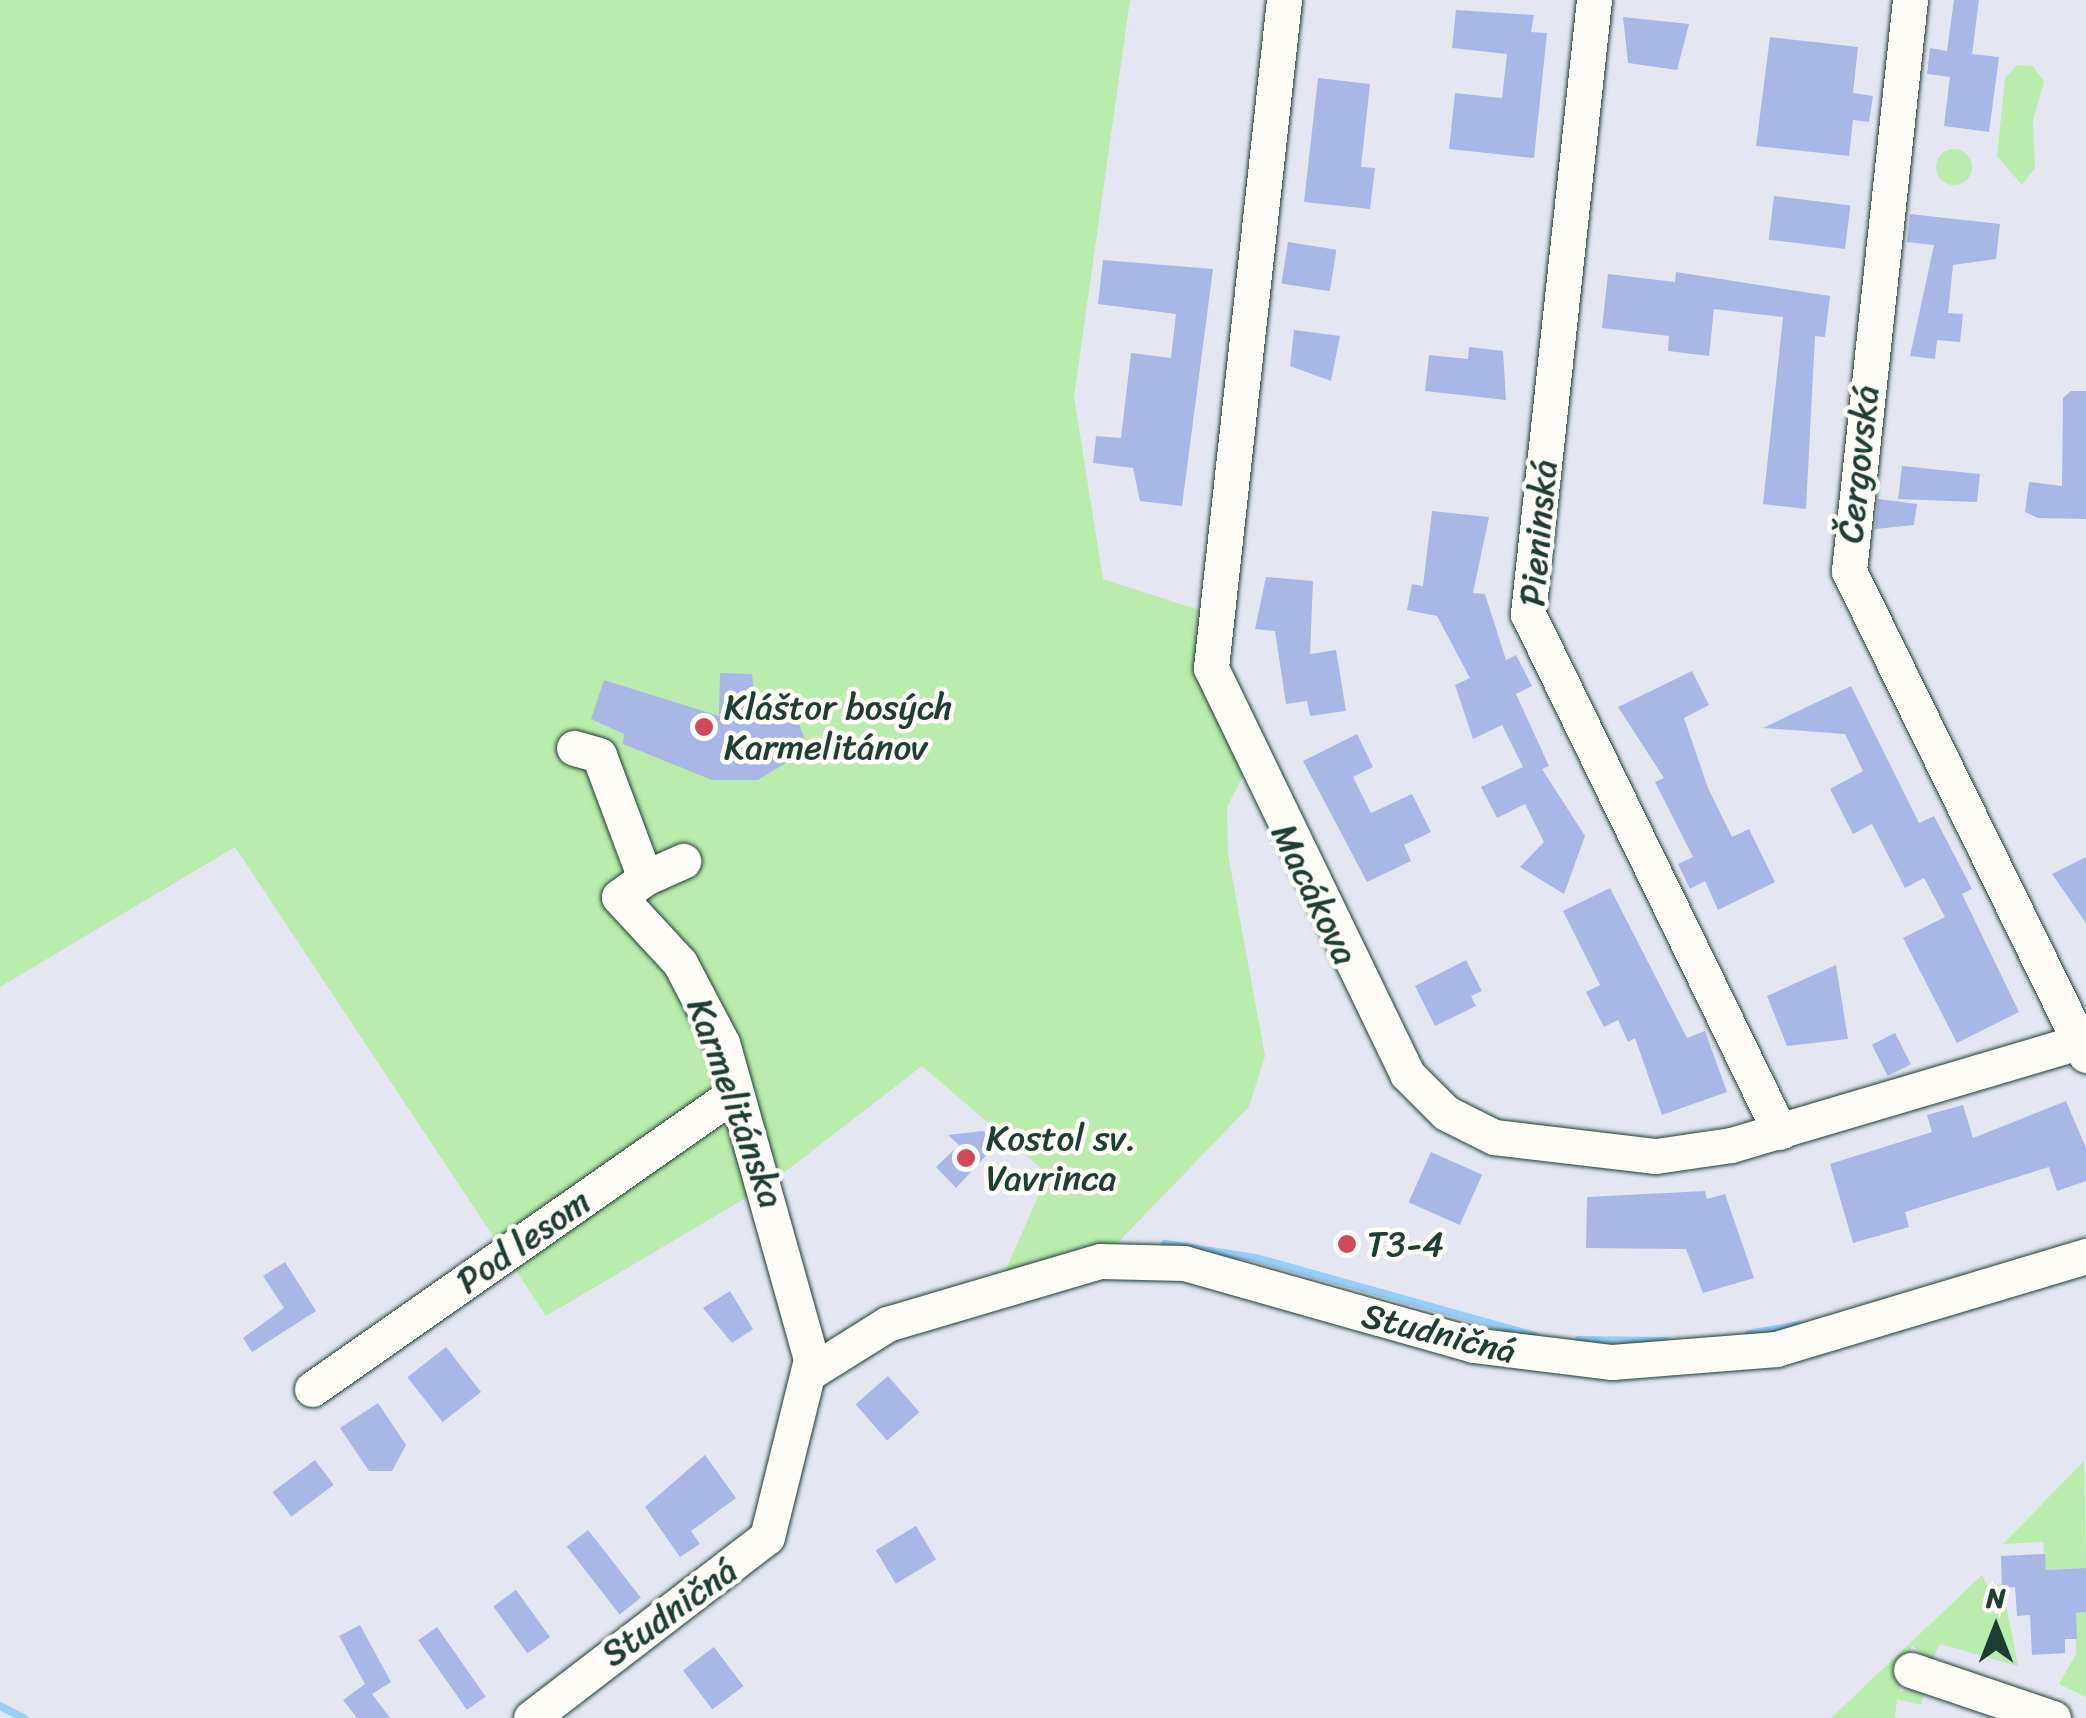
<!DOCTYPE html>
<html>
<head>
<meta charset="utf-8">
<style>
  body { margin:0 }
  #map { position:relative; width:2086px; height:1718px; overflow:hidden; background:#e4e7f2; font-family:Sriracha,sans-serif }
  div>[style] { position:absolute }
  .green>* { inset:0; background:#b9ecad }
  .round { border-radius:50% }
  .stream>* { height:8px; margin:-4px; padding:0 4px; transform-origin:4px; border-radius:4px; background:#97cff6 }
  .building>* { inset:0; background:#a9b7e7; transform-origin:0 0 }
  .roads { filter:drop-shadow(0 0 2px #1f3d34) drop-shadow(0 0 2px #1f3d34) }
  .minor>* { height:35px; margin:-17.5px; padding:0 17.5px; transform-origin:17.5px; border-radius:17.5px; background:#fdfcf7 }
  .dots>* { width:28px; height:28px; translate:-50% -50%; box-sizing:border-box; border:5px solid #fdfcf7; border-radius:50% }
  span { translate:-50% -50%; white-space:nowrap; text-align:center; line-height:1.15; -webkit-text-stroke:9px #fdfcf7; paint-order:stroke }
  .street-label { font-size:35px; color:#1f3d34 }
  .poi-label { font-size:35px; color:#1f3d34 }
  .left { translate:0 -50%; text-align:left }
  .north { position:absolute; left:1946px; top:1578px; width:100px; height:100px; -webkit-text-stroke:8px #fdfcf7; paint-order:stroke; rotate:0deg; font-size:28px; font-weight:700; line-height:40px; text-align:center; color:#1f3d34 }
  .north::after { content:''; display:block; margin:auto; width:35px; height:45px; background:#1f3d34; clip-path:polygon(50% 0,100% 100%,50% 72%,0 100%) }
</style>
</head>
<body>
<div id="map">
  <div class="green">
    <div style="clip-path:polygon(0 0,1130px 0,1074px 397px,1103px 579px,1215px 615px,1250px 762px,1227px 807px,1228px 854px,1265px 1056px,1249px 1107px,1100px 1261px,997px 1289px,1048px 1174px,922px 1066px,768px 1185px,546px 1316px,235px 847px,0 987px)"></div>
    <div style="clip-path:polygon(2017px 65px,2033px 66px,2044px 82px,2033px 120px,2035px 168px,2022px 185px,1997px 156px,2005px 78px)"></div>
    <div class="round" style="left:1936px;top:149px;width:36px;height:36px"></div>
    <div style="clip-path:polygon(2084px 1461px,2086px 1568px,2046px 1570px,2043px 1542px,2003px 1544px)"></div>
    <div style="clip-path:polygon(1982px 1575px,1990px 1589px,2002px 1583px,2018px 1666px,1940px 1644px,1931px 1662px,1912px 1645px,1899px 1691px,1925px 1689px,1921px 1705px,1897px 1699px,1895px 1718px,1831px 1718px)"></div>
    <div style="clip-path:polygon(2086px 1612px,2086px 1697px,2059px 1684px,2076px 1654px,2076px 1613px)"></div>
  </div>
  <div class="stream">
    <div style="left:1165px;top:1244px;width:92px;rotate:8.7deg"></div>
    <div style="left:1256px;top:1258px;width:290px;rotate:15.6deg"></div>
    <div style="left:1749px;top:1334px;width:51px;rotate:-10.2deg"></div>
    <div style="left:1579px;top:1340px;width:86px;rotate:0.7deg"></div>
    <div style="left:0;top:1706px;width:27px;rotate:27deg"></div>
  </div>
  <div class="building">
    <div style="clip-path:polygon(1954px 0,1979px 0,1972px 54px,1999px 57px,1989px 132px,1944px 126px,1950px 77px,1927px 74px,1930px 48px,1947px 51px)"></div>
    <div style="clip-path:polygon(1456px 10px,1534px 15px,1531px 32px,1547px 33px,1534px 158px,1449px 149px,1455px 93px,1502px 98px,1507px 54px,1452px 48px)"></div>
    <div style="clip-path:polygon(1623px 17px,1689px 24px,1677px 70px,1628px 63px)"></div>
    <div style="clip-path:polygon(1770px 37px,1858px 47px,1853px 93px,1873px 96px,1869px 122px,1853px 120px,1849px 156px,1756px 146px)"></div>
    <div style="clip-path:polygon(1318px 78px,1370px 84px,1361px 167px,1375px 168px,1370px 209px,1304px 202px)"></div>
    <div style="left:1774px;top:196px;width:77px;height:44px;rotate:7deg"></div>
    <div style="clip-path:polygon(1910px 214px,2000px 224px,1996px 259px,1953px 265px,1948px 313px,1963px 314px,1960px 342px,1937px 340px,1935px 359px,1910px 356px,1934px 245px,1907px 242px)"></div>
    <div style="left:1288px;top:242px;width:49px;height:42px;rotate:9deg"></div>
    <div style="clip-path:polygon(1103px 260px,1213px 269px,1182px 506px,1140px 501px,1133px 468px,1093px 463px,1096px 436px,1121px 438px,1131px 353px,1171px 358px,1176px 314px,1098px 304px)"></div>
    <div style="clip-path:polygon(1676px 272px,1830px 296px,1825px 337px,1815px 336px,1806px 509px,1763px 504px,1783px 317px,1714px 309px,1709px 356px,1668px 351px,1669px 336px,1602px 328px,1608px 274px,1675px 282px)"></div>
    <div style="clip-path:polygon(1294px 330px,1340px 336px,1331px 381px,1290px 366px)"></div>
    <div style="clip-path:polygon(1469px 347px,1503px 351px,1506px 400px,1425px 391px,1429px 355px,1468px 359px)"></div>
    <div style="clip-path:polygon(2071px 391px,2086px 391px,2086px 519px,2038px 518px,2025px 512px,2029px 482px,2062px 486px,2063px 398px)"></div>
    <div style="clip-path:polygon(1902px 466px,1980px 474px,1977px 502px,1898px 499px)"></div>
    <div style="clip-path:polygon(1878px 499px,1917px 504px,1914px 525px,1875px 529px)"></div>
    <div style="clip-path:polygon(1432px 511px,1489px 517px,1473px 593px,1485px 594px,1506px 660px,1516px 655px,1532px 686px,1516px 694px,1549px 766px,1542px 769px,1585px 836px,1564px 894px,1520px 867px,1544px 842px,1525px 804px,1497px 818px,1481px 787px,1523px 767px,1502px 725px,1473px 739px,1455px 685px,1470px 678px,1437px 616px,1407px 610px,1412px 584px,1423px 586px)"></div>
    <div style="clip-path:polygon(1266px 577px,1313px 581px,1310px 654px,1336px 650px,1346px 711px,1310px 716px,1307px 701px,1286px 704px,1275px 631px,1255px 629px)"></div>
    <div style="clip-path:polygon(1692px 671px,1709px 705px,1684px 718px,1708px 788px,1732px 837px,1749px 829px,1775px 882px,1718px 910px,1705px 881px,1690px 889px,1678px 864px,1693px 857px,1655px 782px,1664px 778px,1618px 707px)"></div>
    <div style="clip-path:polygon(720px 673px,752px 674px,756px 712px,790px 702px,809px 749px,758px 780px,712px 780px,623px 744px,624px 734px,591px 719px,604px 680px,719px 716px)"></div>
    <div style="clip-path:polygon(1851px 686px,1919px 823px,1934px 816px,1972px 889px,1962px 894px,2019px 1012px,1957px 1043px,1903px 938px,1945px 917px,1924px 878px,1905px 888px,1872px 824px,1853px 834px,1830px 789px,1863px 771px,1845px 734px,1763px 728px)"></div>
    <div style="clip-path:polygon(1357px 734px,1373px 767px,1353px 777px,1371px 813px,1412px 794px,1431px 832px,1404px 845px,1411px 861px,1367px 882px,1303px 761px)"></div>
    <div style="clip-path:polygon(2086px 857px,2086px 923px,2052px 874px)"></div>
    <div style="clip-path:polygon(1610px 888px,1687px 1038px,1705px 1031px,1727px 1092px,1662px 1115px,1635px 1038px,1628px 1042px,1618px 1020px,1604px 1027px,1586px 992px,1600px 985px,1563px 911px)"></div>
    <div style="clip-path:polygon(1466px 960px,1482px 991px,1471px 996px,1476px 1006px,1435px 1026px,1415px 986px)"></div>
    <div style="clip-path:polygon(1836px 965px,1848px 1039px,1787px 1046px,1767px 996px)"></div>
    <div style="left:1895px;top:1033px;width:35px;height:26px;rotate:63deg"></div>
    <div style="clip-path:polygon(2066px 1101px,2086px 1148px,2086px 1181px,2057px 1191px,2049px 1167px,1905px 1212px,1909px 1227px,1853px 1243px,1830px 1164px,1932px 1132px,1927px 1115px,1963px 1105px,1973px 1138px)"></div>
    <div style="clip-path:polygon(983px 1131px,996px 1145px,956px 1188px,936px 1167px,959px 1145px,948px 1135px)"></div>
    <div style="left:1431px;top:1152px;width:56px;height:55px;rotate:24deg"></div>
    <div style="clip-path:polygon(1705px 1191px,1707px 1199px,1725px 1194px,1754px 1278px,1703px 1293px,1686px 1249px,1586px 1248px,1587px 1197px)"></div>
    <div style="clip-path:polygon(285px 1262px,316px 1311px,252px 1352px,243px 1338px,284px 1308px,263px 1276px)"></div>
    <div style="clip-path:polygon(730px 1291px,753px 1329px,732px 1343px,703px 1308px)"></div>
    <div style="left:446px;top:1347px;width:57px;height:49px;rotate:52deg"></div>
    <div style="left:888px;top:1376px;width:48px;height:43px;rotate:49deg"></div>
    <div style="clip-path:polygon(378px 1403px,406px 1445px,392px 1471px,369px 1471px,340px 1428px)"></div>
    <div style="clip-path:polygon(705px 1455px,736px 1498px,691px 1531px,700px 1544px,680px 1557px,645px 1507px)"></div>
    <div style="left:315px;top:1460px;width:31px;height:53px;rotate:53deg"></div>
    <div style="left:916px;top:1526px;width:39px;height:47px;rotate:59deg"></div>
    <div style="left:588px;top:1530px;width:86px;height:27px;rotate:52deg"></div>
    <div style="clip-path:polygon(2045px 1554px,2046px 1570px,2086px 1568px,2086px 1612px,2076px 1613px,2077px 1639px,2065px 1639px,2065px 1653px,2032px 1655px,2030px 1615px,2017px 1616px,2015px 1587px,2002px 1588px,2001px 1556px)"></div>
    <div style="left:516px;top:1590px;width:58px;height:28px;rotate:54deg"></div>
    <div style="clip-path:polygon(360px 1625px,391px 1682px,372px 1694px,390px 1718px,357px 1718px,343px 1700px,365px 1684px,339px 1636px)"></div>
    <div style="left:437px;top:1627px;width:85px;height:23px;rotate:55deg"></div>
    <div style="left:714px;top:1647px;width:49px;height:39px;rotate:53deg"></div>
  </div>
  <div class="roads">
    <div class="minor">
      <div style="left:1284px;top:0;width:672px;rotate:96.24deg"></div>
      <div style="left:1211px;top:668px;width:451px;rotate:64.2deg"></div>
      <div style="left:1407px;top:1074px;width:55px;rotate:45deg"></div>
      <div style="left:1446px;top:1113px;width:54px;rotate:26.6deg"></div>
      <div style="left:1494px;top:1137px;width:163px;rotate:6.7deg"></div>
      <div style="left:1656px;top:1156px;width:76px;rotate:-8.3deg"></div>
      <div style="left:1731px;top:1145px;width:370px;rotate:-16.5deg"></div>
      <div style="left:1594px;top:0;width:618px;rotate:96.14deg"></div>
      <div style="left:1528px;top:614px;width:576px;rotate:64.06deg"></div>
      <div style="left:1910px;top:0;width:574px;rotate:96.1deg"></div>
      <div style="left:1849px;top:571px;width:539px;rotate:63.91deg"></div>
      <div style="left:645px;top:878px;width:42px;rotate:-24.1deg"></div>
      <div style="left:809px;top:1373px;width:92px;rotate:-32.1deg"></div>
      <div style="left:887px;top:1324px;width:222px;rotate:-16.5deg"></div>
      <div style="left:1100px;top:1261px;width:84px;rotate:1.4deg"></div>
      <div style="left:1184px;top:1263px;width:300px;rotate:15.8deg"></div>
      <div style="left:1473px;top:1345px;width:140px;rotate:7deg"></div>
      <div style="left:1612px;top:1362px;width:165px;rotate:-4.5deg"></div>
      <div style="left:1776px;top:1349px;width:324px;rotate:-16.7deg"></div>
      <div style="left:312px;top:1389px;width:516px;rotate:-34.98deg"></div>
      <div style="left:1911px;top:1670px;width:150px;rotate:18.7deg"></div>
      <div style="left:531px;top:1718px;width:297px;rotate:-37.5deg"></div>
      <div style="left:767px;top:1537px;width:183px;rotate:-76.1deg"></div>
      <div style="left:811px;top:1359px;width:328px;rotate:-105.7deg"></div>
      <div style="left:722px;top:1043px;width:90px;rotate:-117.7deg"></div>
      <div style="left:680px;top:963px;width:90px;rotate:-132.7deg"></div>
      <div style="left:619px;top:897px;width:32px;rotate:-36deg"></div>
      <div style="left:645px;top:878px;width:131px;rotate:-110.5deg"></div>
      <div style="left:599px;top:755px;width:26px;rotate:-164deg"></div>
    </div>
  </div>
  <div class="dots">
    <div style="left:704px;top:727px;background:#d1495b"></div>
    <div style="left:966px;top:1158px;background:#d1495b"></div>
    <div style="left:1347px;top:1244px;background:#d1495b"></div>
  </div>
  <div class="street-label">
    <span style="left:1858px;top:464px;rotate:-84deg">Čergovská</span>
    <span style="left:1538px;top:533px;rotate:-85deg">Pieninská</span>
    <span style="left:1315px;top:894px;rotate:64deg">Macákova</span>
    <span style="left:736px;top:1103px;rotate:70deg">Karmelitánska</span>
    <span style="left:523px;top:1241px;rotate:-35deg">Pod lesom</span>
    <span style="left:1439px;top:1333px;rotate:14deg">Studničná</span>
    <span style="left:669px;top:1612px;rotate:-36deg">Studničná</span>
  </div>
  <div class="poi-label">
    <span class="left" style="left:724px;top:727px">Kláštor bosých<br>Karmelitánov</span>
    <span class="left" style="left:986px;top:1158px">Kostol sv.<br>Vavrinca</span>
    <span class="left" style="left:1367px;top:1244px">T3-4</span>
  </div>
  <div class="north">N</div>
</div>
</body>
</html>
